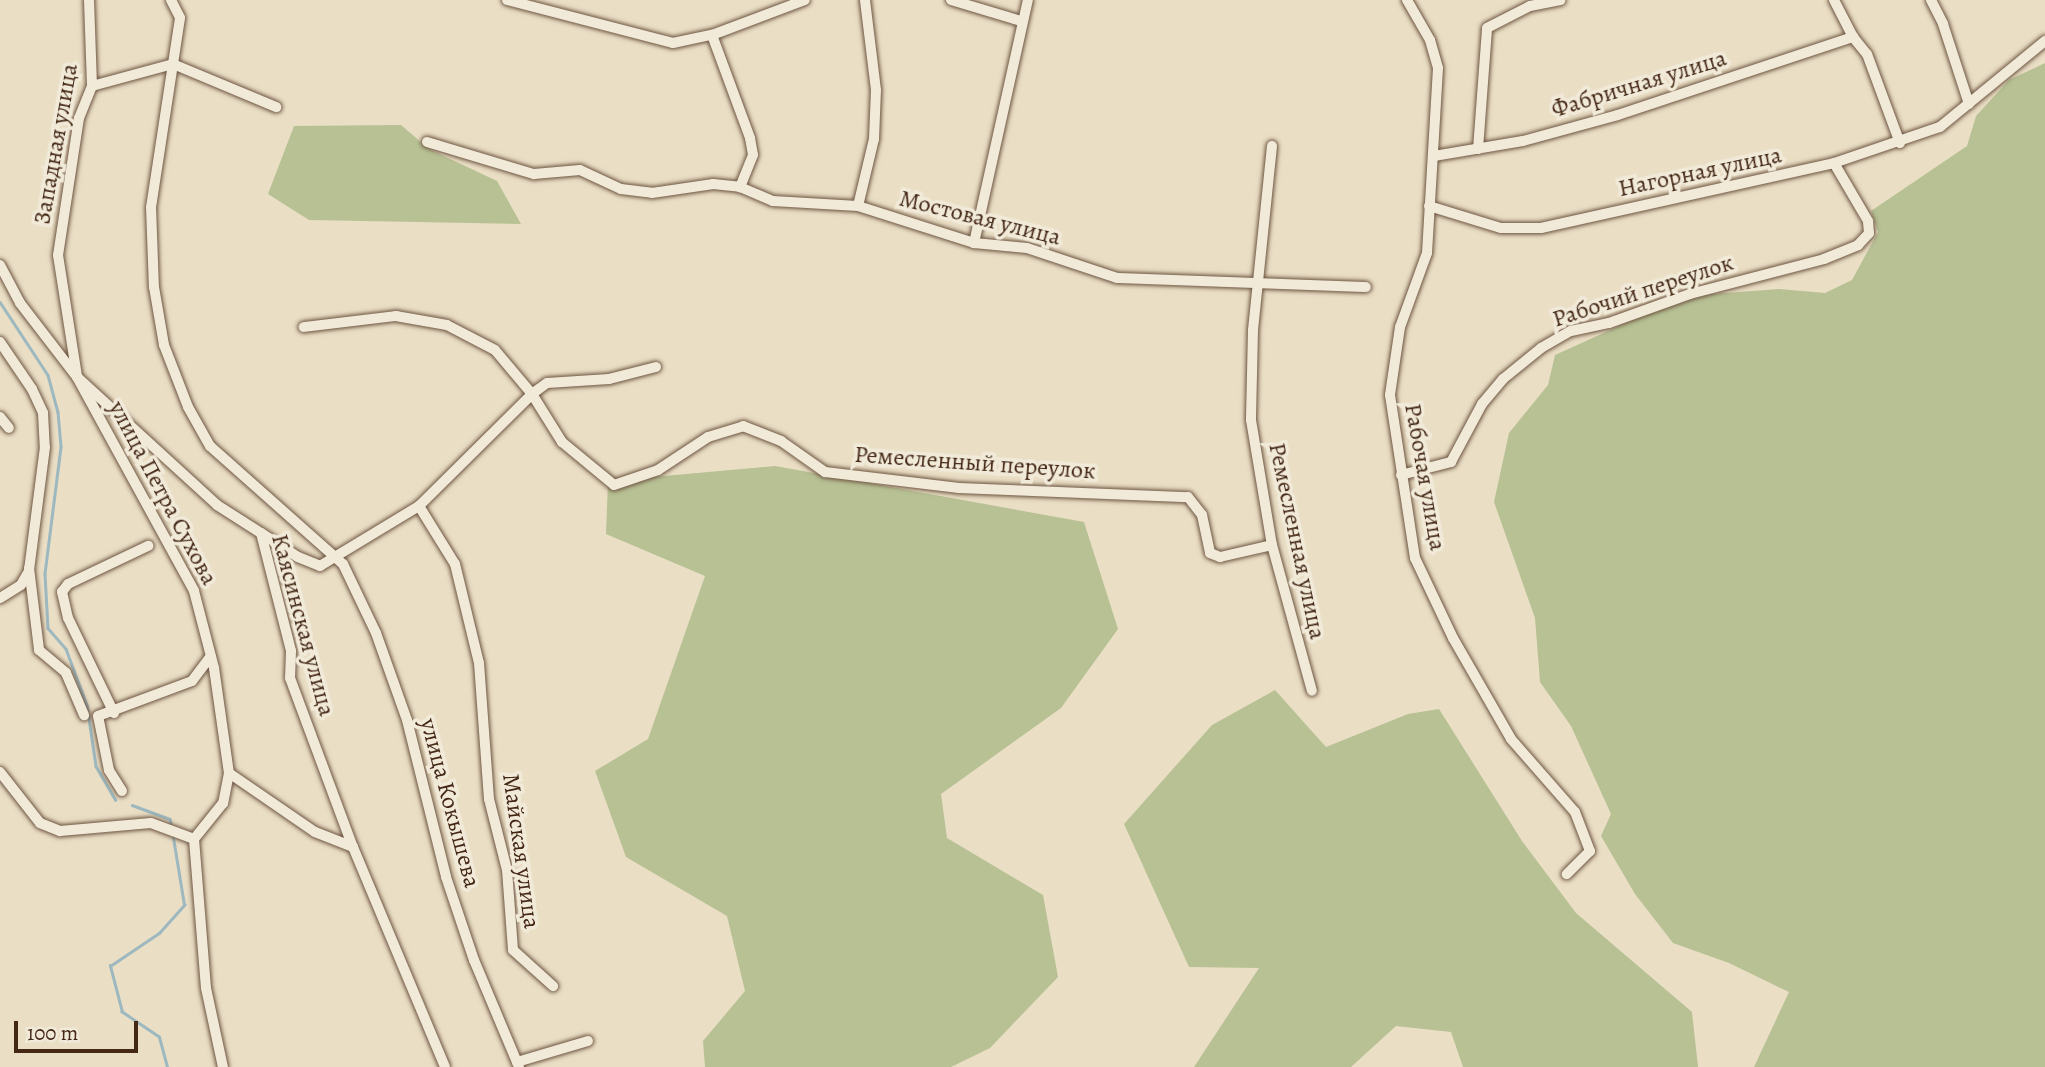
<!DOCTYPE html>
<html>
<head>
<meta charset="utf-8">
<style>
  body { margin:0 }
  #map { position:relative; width:2045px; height:1067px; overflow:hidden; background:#eadec5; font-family:Alegreya,serif }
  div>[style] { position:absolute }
  .green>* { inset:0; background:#b7c194 }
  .stream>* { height:2.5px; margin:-1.25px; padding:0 1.25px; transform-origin:1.25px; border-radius:1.25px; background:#9db9bf }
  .roads { filter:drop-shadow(0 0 2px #6e5541) drop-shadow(0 0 2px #6e5541) }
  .minor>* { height:10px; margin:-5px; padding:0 5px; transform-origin:5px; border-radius:5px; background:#f1ead9 }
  span { translate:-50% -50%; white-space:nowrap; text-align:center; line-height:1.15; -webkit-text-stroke:7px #f1ead9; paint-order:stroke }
  .street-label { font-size:24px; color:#442715 }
  .scale { position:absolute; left:14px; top:1021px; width:124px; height:32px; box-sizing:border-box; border:4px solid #442715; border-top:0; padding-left:9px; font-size:21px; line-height:24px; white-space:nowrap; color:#442715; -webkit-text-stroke:5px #f1ead9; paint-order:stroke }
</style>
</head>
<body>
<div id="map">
  <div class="green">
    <div style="clip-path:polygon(2045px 63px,2045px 1067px,1754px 1067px,1789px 992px,1729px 963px,1673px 943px,1635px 894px,1601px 836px,1611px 814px,1571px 726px,1540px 682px,1535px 618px,1494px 502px,1509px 433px,1548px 385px,1555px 355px,1685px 296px,1779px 289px,1825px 293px,1852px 280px,1878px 232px,1871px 211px,1967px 146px,1976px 116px,2009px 80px)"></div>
    <div style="clip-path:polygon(401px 125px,429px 149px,497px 181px,521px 224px,309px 220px,268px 194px,294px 126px)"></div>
    <div style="clip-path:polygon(775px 466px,1084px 522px,1118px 629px,1061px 708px,941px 794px,947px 838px,1043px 895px,1058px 977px,990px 1048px,951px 1067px,705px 1067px,703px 1041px,745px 991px,727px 916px,626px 857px,595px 771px,648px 739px,705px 576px,606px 534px,608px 481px)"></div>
    <div style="clip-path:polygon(1275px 690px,1326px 747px,1408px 714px,1439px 709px,1522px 841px,1576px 913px,1692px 1012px,1698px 1067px,1463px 1067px,1451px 1032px,1396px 1026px,1351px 1067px,1194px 1067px,1259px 968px,1189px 967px,1124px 824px,1212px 725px)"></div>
  </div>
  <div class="stream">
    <div style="left:0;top:302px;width:87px;rotate:56.7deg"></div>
    <div style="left:48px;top:375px;width:38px;rotate:75deg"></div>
    <div style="left:58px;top:412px;width:35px;rotate:85deg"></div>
    <div style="left:61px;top:447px;width:128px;rotate:97.2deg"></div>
    <div style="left:45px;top:574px;width:54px;rotate:86.8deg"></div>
    <div style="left:48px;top:628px;width:28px;rotate:49deg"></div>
    <div style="left:66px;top:649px;width:60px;rotate:69.4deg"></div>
    <div style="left:87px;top:705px;width:62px;rotate:81.6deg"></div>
    <div style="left:96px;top:766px;width:39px;rotate:60deg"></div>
    <div style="left:132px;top:805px;width:40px;rotate:20.2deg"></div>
    <div style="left:170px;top:819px;width:4px;rotate:76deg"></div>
    <div style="left:167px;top:1067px;width:31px;rotate:-105deg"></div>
    <div style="left:159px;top:1037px;width:45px;rotate:-146deg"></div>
    <div style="left:122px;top:1012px;width:48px;rotate:-104.6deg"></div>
    <div style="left:110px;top:966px;width:59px;rotate:-34deg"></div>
    <div style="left:159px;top:933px;width:38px;rotate:-48deg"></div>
    <div style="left:184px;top:905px;width:68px;rotate:-99.3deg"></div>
  </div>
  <div class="roads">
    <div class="minor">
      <div style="left:89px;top:0;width:86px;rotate:88deg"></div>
      <div style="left:92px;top:86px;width:35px;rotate:112deg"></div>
      <div style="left:79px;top:118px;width:139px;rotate:98.7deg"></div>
      <div style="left:58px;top:255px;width:123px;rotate:81.1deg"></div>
      <div style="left:77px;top:377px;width:190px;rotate:42.4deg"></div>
      <div style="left:217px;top:505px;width:52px;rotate:32.5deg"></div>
      <div style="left:261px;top:533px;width:122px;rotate:75.7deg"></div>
      <div style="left:291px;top:651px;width:27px;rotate:92deg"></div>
      <div style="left:290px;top:678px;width:180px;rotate:69.6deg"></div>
      <div style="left:353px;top:847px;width:238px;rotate:67.3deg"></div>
      <div style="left:171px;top:0;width:20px;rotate:63deg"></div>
      <div style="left:180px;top:18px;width:191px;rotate:98.7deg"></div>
      <div style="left:151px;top:207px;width:80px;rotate:87.9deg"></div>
      <div style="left:154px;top:287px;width:59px;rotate:80.2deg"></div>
      <div style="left:164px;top:345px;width:66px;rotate:68.8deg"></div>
      <div style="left:188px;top:407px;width:45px;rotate:60.6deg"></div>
      <div style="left:210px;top:446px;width:178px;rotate:41.6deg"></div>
      <div style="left:343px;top:564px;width:76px;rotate:64.4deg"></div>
      <div style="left:376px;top:633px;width:92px;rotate:70.4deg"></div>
      <div style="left:407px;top:720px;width:162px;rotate:76deg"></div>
      <div style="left:446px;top:877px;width:88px;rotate:71.4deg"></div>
      <div style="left:474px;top:960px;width:116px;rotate:67.2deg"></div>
      <div style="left:507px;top:0;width:171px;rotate:14.5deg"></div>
      <div style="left:673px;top:43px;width:40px;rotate:-12deg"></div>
      <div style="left:712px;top:35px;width:99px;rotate:-20.6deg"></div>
      <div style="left:951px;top:0;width:73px;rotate:16.7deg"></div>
      <div style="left:1407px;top:0;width:46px;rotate:60.1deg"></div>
      <div style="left:1430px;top:40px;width:29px;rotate:74deg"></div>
      <div style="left:1438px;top:68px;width:185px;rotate:93.4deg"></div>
      <div style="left:1427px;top:253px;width:79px;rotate:110deg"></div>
      <div style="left:1400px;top:327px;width:69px;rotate:98.4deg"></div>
      <div style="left:1390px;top:395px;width:165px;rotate:81.3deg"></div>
      <div style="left:1415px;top:558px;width:89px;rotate:64.6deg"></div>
      <div style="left:1453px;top:638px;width:116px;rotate:60.1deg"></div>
      <div style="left:1511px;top:739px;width:97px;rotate:48.8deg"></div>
      <div style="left:1575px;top:812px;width:42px;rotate:69deg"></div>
      <div style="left:1590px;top:851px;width:33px;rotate:135deg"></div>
      <div style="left:1834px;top:0;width:42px;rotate:62.8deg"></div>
      <div style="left:1853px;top:37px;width:22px;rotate:51deg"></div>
      <div style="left:1867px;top:54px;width:95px;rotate:69.7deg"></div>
      <div style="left:1931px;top:0;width:27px;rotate:63deg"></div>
      <div style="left:1943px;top:24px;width:84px;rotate:72deg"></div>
      <div style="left:712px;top:35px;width:110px;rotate:69.7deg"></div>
      <div style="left:750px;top:138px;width:17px;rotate:80deg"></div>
      <div style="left:753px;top:155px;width:35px;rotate:112deg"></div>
      <div style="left:92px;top:86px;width:84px;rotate:-15.2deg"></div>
      <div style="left:173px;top:64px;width:112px;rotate:22.7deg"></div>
      <div style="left:427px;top:142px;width:112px;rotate:16.7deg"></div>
      <div style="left:534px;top:174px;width:46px;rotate:-5deg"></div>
      <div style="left:580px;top:170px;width:45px;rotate:24.9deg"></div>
      <div style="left:621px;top:189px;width:31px;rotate:7deg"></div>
      <div style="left:652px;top:193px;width:62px;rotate:-8.4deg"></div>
      <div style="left:713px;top:184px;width:27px;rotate:6deg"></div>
      <div style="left:740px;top:187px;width:36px;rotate:23deg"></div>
      <div style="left:773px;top:201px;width:85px;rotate:3.4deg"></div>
      <div style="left:858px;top:206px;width:122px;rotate:17.7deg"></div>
      <div style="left:974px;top:243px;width:53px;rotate:5.4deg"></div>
      <div style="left:1027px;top:248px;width:95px;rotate:18.4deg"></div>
      <div style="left:1117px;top:278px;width:249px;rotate:2.1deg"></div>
      <div style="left:1272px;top:146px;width:185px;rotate:95.9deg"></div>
      <div style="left:1253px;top:330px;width:90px;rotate:91.3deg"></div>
      <div style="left:1251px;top:420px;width:127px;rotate:80.5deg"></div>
      <div style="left:1272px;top:545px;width:151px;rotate:74.7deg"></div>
      <div style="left:1478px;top:149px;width:121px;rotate:-85.7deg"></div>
      <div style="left:1487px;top:28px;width:48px;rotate:-27.1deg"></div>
      <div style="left:1530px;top:6px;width:31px;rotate:-11deg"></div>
      <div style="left:1434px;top:156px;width:90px;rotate:-9.6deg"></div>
      <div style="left:1523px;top:141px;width:98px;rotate:-15.3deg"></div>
      <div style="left:1618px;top:115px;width:248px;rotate:-18.4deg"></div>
      <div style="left:858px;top:206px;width:69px;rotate:-76.6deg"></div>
      <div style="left:874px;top:139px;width:49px;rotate:-87.7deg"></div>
      <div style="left:876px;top:90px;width:91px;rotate:-97deg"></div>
      <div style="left:1429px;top:206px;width:75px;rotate:17deg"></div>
      <div style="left:1501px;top:228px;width:40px"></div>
      <div style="left:1541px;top:228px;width:300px;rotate:-12.5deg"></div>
      <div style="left:1834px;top:163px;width:112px;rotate:-18.8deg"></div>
      <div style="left:1940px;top:127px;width:136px;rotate:-39.3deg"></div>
      <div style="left:974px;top:243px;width:249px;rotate:-77.5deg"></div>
      <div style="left:0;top:265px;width:43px;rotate:62.2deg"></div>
      <div style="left:20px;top:303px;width:93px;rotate:52.4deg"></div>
      <div style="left:77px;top:377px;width:244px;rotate:61.3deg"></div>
      <div style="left:194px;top:591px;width:80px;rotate:75.4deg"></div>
      <div style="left:214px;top:668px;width:106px;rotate:81.9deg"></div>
      <div style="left:229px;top:773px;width:31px;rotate:101deg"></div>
      <div style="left:223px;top:803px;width:46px;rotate:128.9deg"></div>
      <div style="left:0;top:342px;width:57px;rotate:55.8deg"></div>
      <div style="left:32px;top:389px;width:26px;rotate:65deg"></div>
      <div style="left:43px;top:413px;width:34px;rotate:87deg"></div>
      <div style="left:45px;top:447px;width:125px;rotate:97.4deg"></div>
      <div style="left:29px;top:571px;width:16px;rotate:120deg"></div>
      <div style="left:21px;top:585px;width:25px;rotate:148deg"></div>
      <div style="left:656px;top:367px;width:49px;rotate:165.7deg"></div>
      <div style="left:609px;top:379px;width:62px;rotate:176.3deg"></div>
      <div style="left:547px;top:383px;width:19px;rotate:144deg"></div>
      <div style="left:532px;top:394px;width:57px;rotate:58deg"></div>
      <div style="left:562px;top:442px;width:67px;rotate:39.6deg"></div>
      <div style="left:614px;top:485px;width:46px;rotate:-18.8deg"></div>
      <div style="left:658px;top:470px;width:60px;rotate:-33.4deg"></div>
      <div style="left:708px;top:437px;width:37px;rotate:-17deg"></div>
      <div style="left:743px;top:426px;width:41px;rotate:21.5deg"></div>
      <div style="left:781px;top:441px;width:54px;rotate:35.2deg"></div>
      <div style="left:825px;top:472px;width:135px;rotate:6.8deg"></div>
      <div style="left:959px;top:488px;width:229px;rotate:2.3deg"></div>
      <div style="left:1188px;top:497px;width:23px;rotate:52deg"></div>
      <div style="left:1202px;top:515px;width:39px;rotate:78deg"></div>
      <div style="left:1210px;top:553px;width:11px;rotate:22deg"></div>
      <div style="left:1220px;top:557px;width:53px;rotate:-13deg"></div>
      <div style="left:0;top:417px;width:14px;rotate:51deg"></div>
      <div style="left:1401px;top:475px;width:52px;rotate:-14.6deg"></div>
      <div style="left:1451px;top:462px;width:66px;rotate:-61.9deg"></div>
      <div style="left:1482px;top:404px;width:33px;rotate:-50deg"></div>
      <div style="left:1503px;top:379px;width:49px;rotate:-39.2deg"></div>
      <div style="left:1541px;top:348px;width:34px;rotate:-30deg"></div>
      <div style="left:1571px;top:331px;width:39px;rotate:-12deg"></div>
      <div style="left:1609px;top:323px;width:86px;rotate:-19.7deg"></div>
      <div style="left:1690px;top:294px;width:138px;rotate:-14.6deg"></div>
      <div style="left:1824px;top:259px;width:37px;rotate:-22deg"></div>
      <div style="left:1858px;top:245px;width:16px;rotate:-47deg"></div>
      <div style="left:1869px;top:233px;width:12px;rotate:-95deg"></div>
      <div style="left:1868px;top:221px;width:67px;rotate:-120.4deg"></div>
      <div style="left:419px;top:506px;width:68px;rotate:58.2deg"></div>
      <div style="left:455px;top:564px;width:102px;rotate:76.4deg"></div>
      <div style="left:479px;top:663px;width:136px;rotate:85.8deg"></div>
      <div style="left:489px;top:799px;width:73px;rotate:75.8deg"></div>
      <div style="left:507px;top:870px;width:80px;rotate:85.7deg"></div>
      <div style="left:513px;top:950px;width:54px;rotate:42deg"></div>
      <div style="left:261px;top:533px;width:44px;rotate:33deg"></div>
      <div style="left:298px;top:557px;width:24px;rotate:22deg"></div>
      <div style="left:320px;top:566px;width:116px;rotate:-31.2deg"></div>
      <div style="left:419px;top:506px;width:159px;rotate:-44.7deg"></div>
      <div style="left:532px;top:394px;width:57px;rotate:-130.1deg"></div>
      <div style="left:495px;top:350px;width:54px;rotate:-152.5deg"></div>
      <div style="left:447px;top:325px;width:52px;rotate:-170deg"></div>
      <div style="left:396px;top:316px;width:93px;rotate:173.2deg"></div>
      <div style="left:29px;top:568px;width:83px;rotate:83deg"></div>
      <div style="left:39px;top:650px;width:35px;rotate:40deg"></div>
      <div style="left:66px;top:673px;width:46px;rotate:66.8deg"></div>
      <div style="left:114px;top:713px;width:106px;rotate:-115.8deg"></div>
      <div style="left:68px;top:618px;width:27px;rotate:-103deg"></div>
      <div style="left:62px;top:592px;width:10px;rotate:-53deg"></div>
      <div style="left:68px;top:584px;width:89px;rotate:-25.4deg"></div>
      <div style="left:0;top:772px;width:65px;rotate:51.9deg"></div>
      <div style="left:40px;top:823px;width:22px;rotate:22deg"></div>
      <div style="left:60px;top:831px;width:91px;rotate:-5deg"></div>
      <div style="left:151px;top:823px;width:46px;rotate:20.4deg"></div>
      <div style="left:229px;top:773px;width:104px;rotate:34.5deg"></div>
      <div style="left:315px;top:832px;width:41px;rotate:21.5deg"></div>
      <div style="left:122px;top:791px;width:25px;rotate:-122deg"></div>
      <div style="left:109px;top:770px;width:55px;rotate:-101.5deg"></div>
      <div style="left:98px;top:716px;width:100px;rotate:-20.4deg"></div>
      <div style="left:192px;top:681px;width:31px;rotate:-53deg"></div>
      <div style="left:194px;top:839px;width:149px;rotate:85.4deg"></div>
      <div style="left:206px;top:988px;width:81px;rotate:77.9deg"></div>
      <div style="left:517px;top:1062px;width:74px;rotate:-16.5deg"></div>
    </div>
  </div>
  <div class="street-label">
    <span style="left:1639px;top:84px;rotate:-17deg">Фабричная улица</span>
    <span style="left:56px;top:144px;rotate:-80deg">Западная улица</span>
    <span style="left:1700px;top:172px;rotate:-12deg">Нагорная улица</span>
    <span style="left:980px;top:218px;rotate:14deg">Мостовая улица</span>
    <span style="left:1643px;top:291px;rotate:-18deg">Рабочий переулок</span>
    <span style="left:975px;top:463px;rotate:4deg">Ремесленный переулок</span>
    <span style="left:1425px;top:477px;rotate:80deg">Рабочая улица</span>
    <span style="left:163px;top:493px;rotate:62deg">улица Петра Сухова</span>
    <span style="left:1297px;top:541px;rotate:78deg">Ремесленная улица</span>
    <span style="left:303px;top:625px;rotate:75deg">Каясинская улица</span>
    <span style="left:450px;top:803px;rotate:75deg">улица Кокышева</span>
    <span style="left:521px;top:851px;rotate:82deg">Майская улица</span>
  </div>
  <div class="scale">100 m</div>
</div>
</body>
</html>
